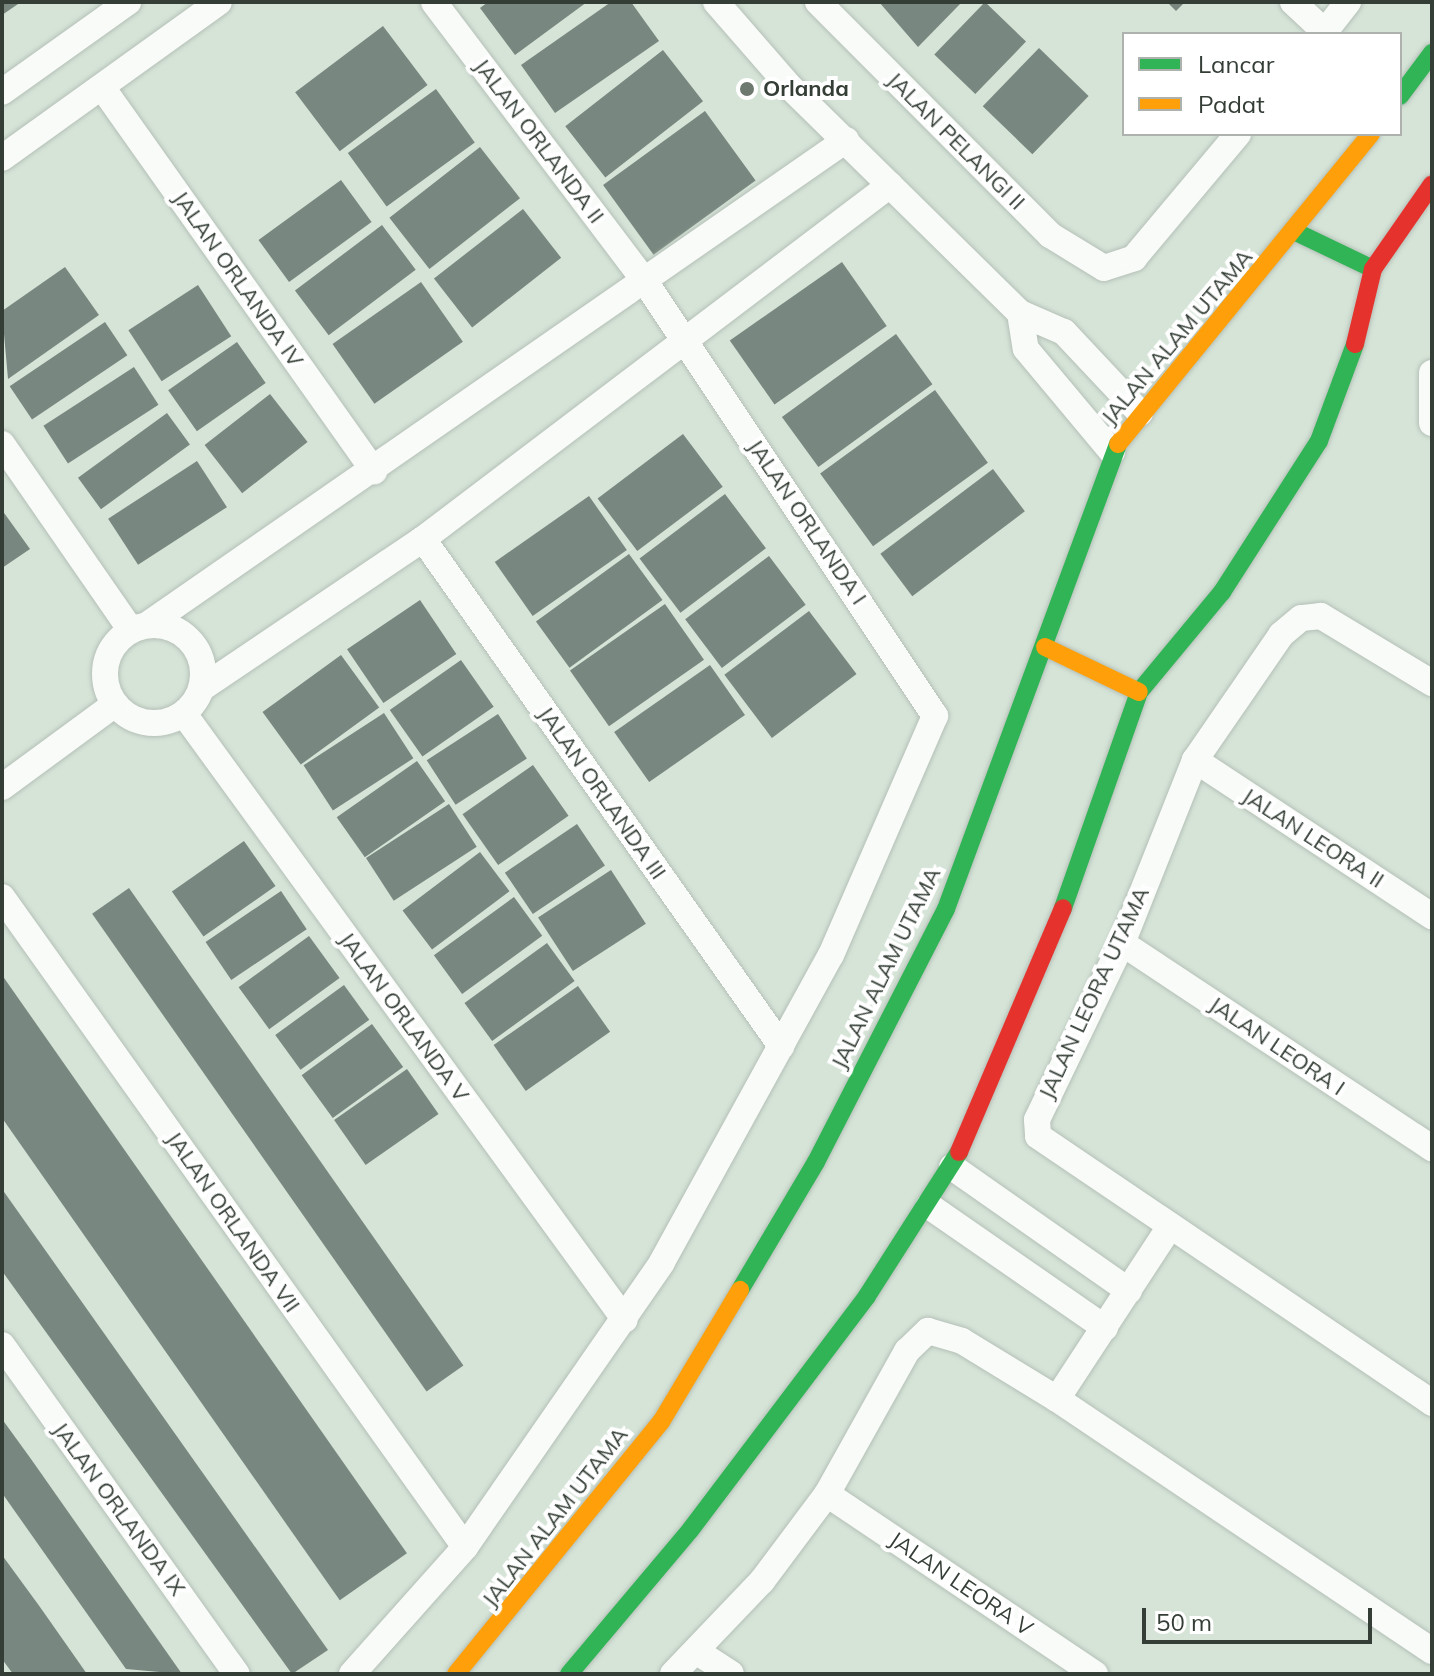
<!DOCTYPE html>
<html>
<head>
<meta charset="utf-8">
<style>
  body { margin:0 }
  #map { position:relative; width:1434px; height:1676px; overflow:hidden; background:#d6e4d8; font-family:Mulish,sans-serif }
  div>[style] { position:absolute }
  .building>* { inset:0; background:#78877f; transform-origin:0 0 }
  .roads { filter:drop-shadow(0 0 2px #b5c0b7) drop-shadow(0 0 2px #b5c0b7) }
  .street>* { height:26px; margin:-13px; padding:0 13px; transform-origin:13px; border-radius:13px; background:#f9fbf9 }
  .street>.ring { margin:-13px; padding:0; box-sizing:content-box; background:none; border:26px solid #f9fbf9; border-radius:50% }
  .fast>* { height:18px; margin:-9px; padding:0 9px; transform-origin:9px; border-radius:9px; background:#30b455 }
  .slow>* { height:18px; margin:-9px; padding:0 9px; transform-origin:9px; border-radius:9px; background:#ff9f0a }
  .jam>* { height:18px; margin:-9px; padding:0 9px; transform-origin:9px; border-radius:9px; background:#e5322d }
  .dots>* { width:22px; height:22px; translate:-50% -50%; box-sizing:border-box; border:4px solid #fff; border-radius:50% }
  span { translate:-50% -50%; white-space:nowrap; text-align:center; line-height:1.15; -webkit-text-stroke:8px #fff; paint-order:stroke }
  .poi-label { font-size:22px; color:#343e36; font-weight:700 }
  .left { translate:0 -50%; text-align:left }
  .street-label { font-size:22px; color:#343e36 }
  .frame { position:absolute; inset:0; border:4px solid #343e36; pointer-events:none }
  .legend { position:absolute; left:1122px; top:32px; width:280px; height:104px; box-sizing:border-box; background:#fff; border:2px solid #aeb2af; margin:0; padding:10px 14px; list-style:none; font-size:24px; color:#343e36 }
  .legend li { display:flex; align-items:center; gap:16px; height:40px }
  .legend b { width:40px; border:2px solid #aeb2af }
  .scale { position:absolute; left:1142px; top:1608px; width:230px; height:36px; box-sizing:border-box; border:4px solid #343e36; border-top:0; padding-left:10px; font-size:24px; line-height:28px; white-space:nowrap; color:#343e36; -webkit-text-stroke:6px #fff; paint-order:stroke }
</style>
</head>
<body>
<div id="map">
  <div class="building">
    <div style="clip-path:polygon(2px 2px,21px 2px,2px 15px)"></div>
    <div style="clip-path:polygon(488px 2px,587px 2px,515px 55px,480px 8px)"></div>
    <div style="clip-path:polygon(611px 2px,631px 2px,659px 41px,555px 113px,521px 65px)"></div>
    <div style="clip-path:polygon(879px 2px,962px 2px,918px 47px)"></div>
    <div style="left:985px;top:2px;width:57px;height:73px;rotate:44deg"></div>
    <div style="clip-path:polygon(1167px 2px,1185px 2px,1176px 11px)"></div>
    <div style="left:383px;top:26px;width:74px;height:110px;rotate:53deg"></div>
    <div style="left:1039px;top:48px;width:69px;height:81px;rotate:44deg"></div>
    <div style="left:663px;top:50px;width:65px;height:124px;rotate:52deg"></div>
    <div style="left:436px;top:89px;width:66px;height:109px;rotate:54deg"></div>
    <div style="left:705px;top:111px;width:86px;height:126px;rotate:54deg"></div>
    <div style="left:480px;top:147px;width:65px;height:115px;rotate:52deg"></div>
    <div style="left:341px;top:180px;width:52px;height:102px;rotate:54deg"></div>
    <div style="left:523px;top:209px;width:62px;height:113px;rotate:52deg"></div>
    <div style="left:382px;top:225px;width:56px;height:109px;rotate:53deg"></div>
    <div style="left:842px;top:262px;width:78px;height:137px;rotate:55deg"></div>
    <div style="clip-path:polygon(65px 267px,99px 315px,8px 379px,2px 311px)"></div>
    <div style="left:421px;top:282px;width:73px;height:108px;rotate:55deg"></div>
    <div style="left:198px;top:285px;width:61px;height:83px;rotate:57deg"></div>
    <div style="left:105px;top:322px;width:40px;height:115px;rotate:56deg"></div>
    <div style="left:896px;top:334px;width:62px;height:141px;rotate:54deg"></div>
    <div style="left:237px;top:342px;width:50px;height:84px;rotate:55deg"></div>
    <div style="left:134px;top:367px;width:45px;height:108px;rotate:57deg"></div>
    <div style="left:935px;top:390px;width:90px;height:142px;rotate:54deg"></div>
    <div style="left:270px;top:394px;width:61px;height:83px;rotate:52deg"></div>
    <div style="left:167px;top:413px;width:39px;height:110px;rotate:54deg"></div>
    <div style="left:683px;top:434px;width:66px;height:107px;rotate:53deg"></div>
    <div style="left:197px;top:461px;width:55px;height:106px;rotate:57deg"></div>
    <div style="left:993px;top:469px;width:53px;height:141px;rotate:53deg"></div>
    <div style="left:725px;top:494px;width:68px;height:107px;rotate:53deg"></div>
    <div style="left:589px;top:496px;width:66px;height:115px;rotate:55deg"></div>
    <div style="clip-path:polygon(2px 510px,30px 549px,2px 568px)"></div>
    <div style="left:629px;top:554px;width:57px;height:115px;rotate:54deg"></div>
    <div style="left:769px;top:556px;width:61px;height:105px;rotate:53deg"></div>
    <div style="left:420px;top:600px;width:65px;height:88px;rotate:56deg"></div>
    <div style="left:665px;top:604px;width:68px;height:116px;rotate:55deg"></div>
    <div style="left:809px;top:611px;width:79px;height:106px;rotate:53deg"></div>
    <div style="left:341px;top:655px;width:65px;height:97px;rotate:54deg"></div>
    <div style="left:461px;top:660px;width:57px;height:87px;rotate:55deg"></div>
    <div style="left:710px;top:665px;width:61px;height:117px;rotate:55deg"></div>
    <div style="left:384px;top:713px;width:54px;height:96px;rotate:57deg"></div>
    <div style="left:498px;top:714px;width:53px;height:85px;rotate:57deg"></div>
    <div style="left:417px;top:761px;width:49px;height:98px;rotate:55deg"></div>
    <div style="left:533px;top:765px;width:62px;height:86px;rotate:55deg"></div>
    <div style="left:449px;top:804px;width:51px;height:99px;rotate:57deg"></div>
    <div style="left:577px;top:824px;width:50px;height:87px;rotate:56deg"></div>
    <div style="left:244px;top:841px;width:55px;height:88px;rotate:55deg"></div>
    <div style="left:480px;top:852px;width:49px;height:97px;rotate:53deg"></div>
    <div style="left:611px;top:870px;width:64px;height:87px;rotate:57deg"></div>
    <div style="left:129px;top:888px;width:583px;height:45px;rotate:55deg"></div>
    <div style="left:281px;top:891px;width:46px;height:91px;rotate:56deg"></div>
    <div style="left:514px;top:897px;width:48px;height:99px;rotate:54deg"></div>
    <div style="left:309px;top:936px;width:52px;height:87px;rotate:54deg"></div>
    <div style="left:547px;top:943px;width:47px;height:102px;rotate:54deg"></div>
    <div style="left:2px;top:975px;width:706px;height:82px;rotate:55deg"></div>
    <div style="left:344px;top:985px;width:43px;height:85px;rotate:54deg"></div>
    <div style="left:578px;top:986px;width:56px;height:103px;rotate:55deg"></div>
    <div style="left:372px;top:1024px;width:53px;height:87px;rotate:54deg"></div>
    <div style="left:407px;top:1069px;width:55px;height:89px;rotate:55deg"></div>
    <div style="clip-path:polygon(2px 1189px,328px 1650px,292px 1674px,2px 1271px)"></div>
    <div style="clip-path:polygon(2px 1419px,31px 1459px,182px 1674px,126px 1669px,2px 1493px)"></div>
    <div style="clip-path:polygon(2px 1555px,40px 1607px,87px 1674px,13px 1674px,2px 1659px)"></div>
  </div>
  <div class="roads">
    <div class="street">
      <div style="left:716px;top:2px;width:113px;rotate:49deg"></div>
      <div style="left:790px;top:87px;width:322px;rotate:44.5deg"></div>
      <div style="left:1020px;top:313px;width:48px;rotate:23.4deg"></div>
      <div style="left:1064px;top:332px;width:111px;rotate:46.8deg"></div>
      <div style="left:818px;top:2px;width:329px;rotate:45.1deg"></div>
      <div style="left:1050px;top:235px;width:63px;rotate:31.4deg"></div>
      <div style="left:1104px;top:268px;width:32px;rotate:-18deg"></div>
      <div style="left:1134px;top:258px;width:162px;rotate:-50deg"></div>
      <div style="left:1293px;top:2px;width:44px;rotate:43.2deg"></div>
      <div style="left:1323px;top:34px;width:41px;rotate:-52deg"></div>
      <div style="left:102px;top:87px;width:471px;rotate:54.7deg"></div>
      <div style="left:2px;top:92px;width:155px;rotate:-35.5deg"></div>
      <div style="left:2px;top:158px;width:267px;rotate:-35.7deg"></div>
      <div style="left:1020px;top:313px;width:36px;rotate:81deg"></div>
      <div style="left:1026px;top:349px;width:134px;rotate:50.1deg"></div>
      <div style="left:1432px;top:373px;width:50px;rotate:90deg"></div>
      <div style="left:2px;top:444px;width:226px;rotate:55.3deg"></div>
      <div style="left:423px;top:539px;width:621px;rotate:54.77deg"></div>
      <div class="ring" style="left:105px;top:625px;width:72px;height:72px"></div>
      <div style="left:147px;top:625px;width:851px;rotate:-34.75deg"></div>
      <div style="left:1432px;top:683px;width:130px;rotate:-148.9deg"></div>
      <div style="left:1321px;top:616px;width:20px;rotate:174deg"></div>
      <div style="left:1301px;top:618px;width:26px;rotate:140deg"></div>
      <div style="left:1281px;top:635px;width:152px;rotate:124.5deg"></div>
      <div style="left:1195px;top:760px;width:197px;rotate:111.7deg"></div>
      <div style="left:1122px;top:943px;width:196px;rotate:115.7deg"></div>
      <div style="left:1037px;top:1120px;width:16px;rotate:86deg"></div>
      <div style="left:1038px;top:1136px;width:476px;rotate:34.1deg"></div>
      <div style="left:202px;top:688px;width:267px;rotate:-34deg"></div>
      <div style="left:423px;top:539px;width:586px;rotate:-37.16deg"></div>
      <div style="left:184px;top:714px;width:749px;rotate:53.96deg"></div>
      <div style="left:1195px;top:760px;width:284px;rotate:33.4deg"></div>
      <div style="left:2px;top:787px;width:140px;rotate:-36.3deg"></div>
      <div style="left:2px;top:897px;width:798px;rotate:54.54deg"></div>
      <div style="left:1122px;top:943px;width:372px;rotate:33.5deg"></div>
      <div style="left:952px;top:1167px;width:216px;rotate:35deg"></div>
      <div style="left:929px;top:1206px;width:214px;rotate:34.7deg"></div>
      <div style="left:2px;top:1345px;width:404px;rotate:54.5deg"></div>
      <div style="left:1057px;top:1399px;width:207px;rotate:-56.8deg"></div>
      <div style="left:827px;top:1494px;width:323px;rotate:33.9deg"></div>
      <div style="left:699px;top:1653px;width:38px;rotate:33deg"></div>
      <div style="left:352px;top:1674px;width:170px;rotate:-48.3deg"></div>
      <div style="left:465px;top:1547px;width:346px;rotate:-55.3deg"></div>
      <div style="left:662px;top:1262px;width:350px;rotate:-61.2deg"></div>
      <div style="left:831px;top:955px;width:261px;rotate:-66.5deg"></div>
      <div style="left:935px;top:716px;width:524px;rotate:-123.72deg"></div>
      <div style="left:644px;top:280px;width:348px;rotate:-127.1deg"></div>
      <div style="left:673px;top:1674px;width:129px;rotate:-46.3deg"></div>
      <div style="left:762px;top:1581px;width:109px;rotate:-53.2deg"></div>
      <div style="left:827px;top:1494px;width:164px;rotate:-60.8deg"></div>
      <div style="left:907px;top:1351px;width:29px;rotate:-44deg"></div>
      <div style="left:928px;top:1331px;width:35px;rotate:16deg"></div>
      <div style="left:962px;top:1341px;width:111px;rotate:31.4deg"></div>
      <div style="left:1057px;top:1399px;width:452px;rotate:33.9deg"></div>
    </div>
    <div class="fast">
      <div style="left:1400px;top:96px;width:54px;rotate:-53.3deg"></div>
      <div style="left:1298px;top:233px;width:83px;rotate:25.6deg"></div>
      <div style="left:1063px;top:908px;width:229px;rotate:-70.6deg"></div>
      <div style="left:1139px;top:692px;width:130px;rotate:-50.3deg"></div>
      <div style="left:1222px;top:592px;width:179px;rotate:-57.3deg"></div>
      <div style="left:1319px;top:441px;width:103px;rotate:-69.6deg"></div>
      <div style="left:740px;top:1290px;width:149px;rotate:-59.3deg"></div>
      <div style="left:816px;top:1162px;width:284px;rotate:-62.8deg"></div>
      <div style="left:946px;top:909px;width:496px;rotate:-69.7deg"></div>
      <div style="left:569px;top:1674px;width:189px;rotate:-49.9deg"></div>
      <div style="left:691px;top:1529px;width:292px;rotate:-52.9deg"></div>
      <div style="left:867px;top:1296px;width:171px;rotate:-57.4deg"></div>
    </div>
    <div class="slow">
      <div style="left:1118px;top:444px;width:400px;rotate:-50.8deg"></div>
      <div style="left:1045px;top:647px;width:104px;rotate:25.6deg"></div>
      <div style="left:456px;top:1674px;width:325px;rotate:-50.9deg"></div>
      <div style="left:661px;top:1422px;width:154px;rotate:-59.1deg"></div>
    </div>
    <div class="jam">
      <div style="left:1355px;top:344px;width:77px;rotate:-76.5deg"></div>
      <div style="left:1373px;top:269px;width:103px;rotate:-55.2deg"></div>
      <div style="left:959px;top:1152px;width:265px;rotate:-66.9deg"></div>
    </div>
  </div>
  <div class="dots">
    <div style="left:747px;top:89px;background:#6d786f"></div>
  </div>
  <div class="poi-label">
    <span class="left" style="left:763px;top:89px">Orlanda</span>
  </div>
  <div class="street-label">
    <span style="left:539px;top:141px;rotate:53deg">JALAN ORLANDA II</span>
    <span style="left:956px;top:141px;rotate:45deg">JALAN PELANGI II</span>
    <span style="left:238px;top:279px;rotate:55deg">JALAN ORLANDA IV</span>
    <span style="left:1177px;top:337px;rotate:-50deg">JALAN ALAM UTAMA</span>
    <span style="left:807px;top:522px;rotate:56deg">JALAN ORLANDA I</span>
    <span style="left:602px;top:793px;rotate:55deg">JALAN ORLANDA III</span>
    <span style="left:1313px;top:838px;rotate:33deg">JALAN LEORA II</span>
    <span style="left:886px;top:968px;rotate:-64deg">JALAN ALAM UTAMA</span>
    <span style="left:1094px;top:993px;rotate:-65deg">JALAN LEORA UTAMA</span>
    <span style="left:404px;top:1017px;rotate:54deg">JALAN ORLANDA V</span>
    <span style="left:1277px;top:1046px;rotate:34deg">JALAN LEORA I</span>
    <span style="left:233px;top:1222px;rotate:55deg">JALAN ORLANDA VII</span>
    <span style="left:119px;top:1509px;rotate:54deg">JALAN ORLANDA IX</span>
    <span style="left:555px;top:1517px;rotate:-52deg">JALAN ALAM UTAMA</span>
    <span style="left:961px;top:1584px;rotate:34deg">JALAN LEORA V</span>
  </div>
  <div class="frame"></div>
  <ul class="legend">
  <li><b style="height:10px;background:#30b455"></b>Lancar</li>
  <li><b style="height:10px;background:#ff9f0a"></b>Padat</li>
  </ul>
  <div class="scale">50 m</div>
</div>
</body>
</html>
